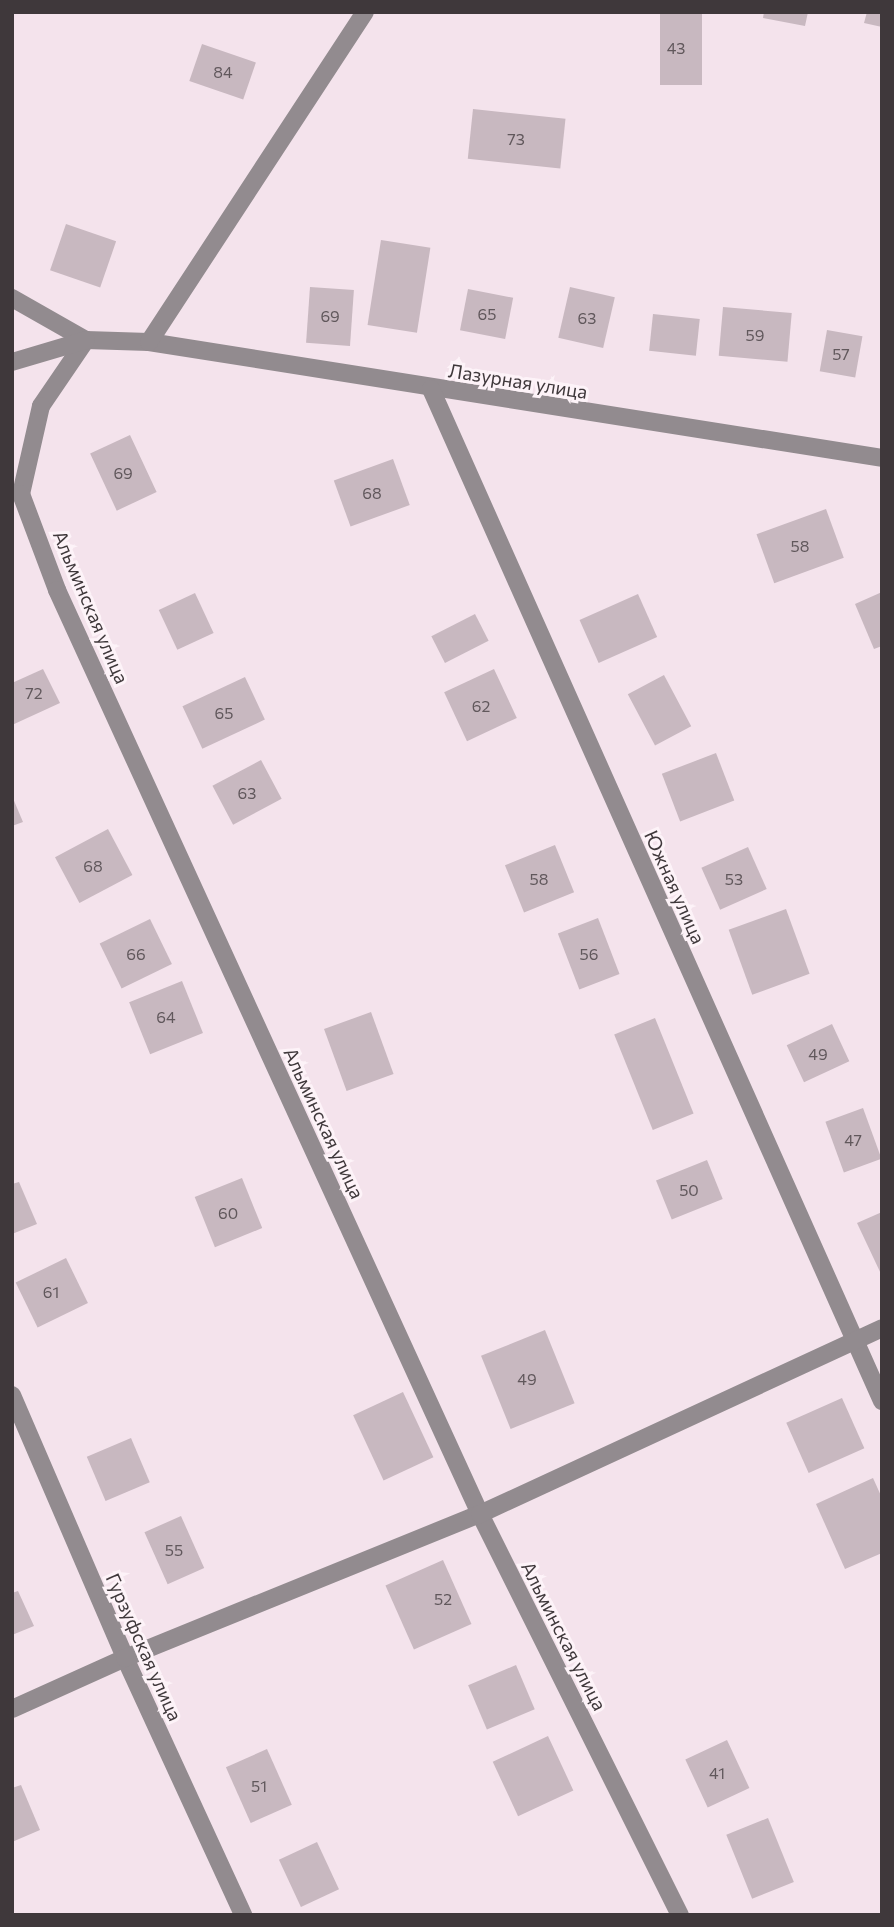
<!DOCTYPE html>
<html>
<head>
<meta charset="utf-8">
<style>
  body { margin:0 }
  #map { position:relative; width:894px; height:1927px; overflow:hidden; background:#f4e3ec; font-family:Commissioner,sans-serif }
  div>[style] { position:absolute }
  .building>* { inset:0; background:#c8b8c0; transform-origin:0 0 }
  .minor>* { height:18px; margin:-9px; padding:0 9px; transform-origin:9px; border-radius:9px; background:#928b8f }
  span { translate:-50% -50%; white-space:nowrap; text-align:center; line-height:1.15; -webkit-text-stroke:6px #fdf3f8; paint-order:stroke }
  .number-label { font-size:16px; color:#61585c }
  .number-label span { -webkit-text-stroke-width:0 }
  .street-label { font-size:19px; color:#3f383b }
  .frame { position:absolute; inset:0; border:14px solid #3f383b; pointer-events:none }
</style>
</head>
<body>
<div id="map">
  <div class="building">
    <div style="left:660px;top:12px;width:42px;height:73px"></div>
    <div style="clip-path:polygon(764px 12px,808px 12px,805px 26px,763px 18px)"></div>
    <div style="clip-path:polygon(867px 12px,882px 12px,882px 27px,864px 23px)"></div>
    <div style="left:202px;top:44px;width:57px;height:39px;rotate:19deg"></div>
    <div style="left:473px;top:109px;width:93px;height:50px;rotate:6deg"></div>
    <div style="left:66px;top:224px;width:53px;height:49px;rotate:19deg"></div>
    <div style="left:381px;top:240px;width:50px;height:86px;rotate:9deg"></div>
    <div style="left:310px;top:287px;width:44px;height:56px;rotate:4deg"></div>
    <div style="left:570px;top:287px;width:46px;height:52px;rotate:13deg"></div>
    <div style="left:468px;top:289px;width:46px;height:42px;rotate:11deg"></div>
    <div style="left:723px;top:307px;width:69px;height:49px;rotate:5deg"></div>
    <div style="left:653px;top:314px;width:47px;height:37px;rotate:6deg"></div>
    <div style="left:827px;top:330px;width:36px;height:42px;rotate:10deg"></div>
    <div style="left:130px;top:435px;width:63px;height:44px;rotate:65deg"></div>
    <div style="left:393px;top:459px;width:49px;height:63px;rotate:70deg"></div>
    <div style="left:826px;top:509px;width:52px;height:74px;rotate:70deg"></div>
    <div style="clip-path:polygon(882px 592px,882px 646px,874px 649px,855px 604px)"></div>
    <div style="left:195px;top:593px;width:44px;height:40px;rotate:65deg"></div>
    <div style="left:638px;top:594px;width:47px;height:64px;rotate:66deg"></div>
    <div style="left:475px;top:614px;width:30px;height:49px;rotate:63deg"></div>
    <div style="clip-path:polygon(43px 669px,60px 703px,12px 725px,12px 683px)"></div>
    <div style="left:494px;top:669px;width:54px;height:55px;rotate:65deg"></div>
    <div style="left:664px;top:675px;width:58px;height:41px;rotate:62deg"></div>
    <div style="left:245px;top:677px;width:47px;height:69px;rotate:65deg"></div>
    <div style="left:716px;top:753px;width:51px;height:58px;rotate:69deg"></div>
    <div style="left:261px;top:760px;width:44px;height:55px;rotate:62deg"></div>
    <div style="clip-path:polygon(12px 796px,23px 822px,12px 826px)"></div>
    <div style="left:108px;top:829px;width:52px;height:60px;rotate:62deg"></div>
    <div style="left:555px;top:845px;width:51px;height:54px;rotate:68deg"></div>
    <div style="left:748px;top:847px;width:46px;height:51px;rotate:66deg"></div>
    <div style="left:786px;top:909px;width:69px;height:61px;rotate:70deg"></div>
    <div style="left:598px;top:918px;width:60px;height:43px;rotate:69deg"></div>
    <div style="left:150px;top:919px;width:50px;height:56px;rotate:64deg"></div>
    <div style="left:182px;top:981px;width:56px;height:57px;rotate:68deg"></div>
    <div style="left:371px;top:1012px;width:66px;height:50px;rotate:70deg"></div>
    <div style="left:655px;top:1018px;width:103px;height:44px;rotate:68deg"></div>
    <div style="left:832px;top:1024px;width:41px;height:50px;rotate:65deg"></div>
    <div style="left:863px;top:1108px;width:54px;height:40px;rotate:70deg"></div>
    <div style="left:707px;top:1160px;width:42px;height:55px;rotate:68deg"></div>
    <div style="left:242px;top:1178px;width:54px;height:51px;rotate:68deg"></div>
    <div style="clip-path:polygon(19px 1182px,37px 1224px,12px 1234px,12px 1184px)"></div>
    <div style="clip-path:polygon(882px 1212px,882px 1276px,857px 1223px)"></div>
    <div style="left:66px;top:1258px;width:50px;height:56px;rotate:64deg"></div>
    <div style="left:545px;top:1330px;width:79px;height:69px;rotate:68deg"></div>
    <div style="left:403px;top:1392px;width:72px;height:55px;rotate:65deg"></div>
    <div style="left:842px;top:1398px;width:55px;height:61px;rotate:66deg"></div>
    <div style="left:131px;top:1438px;width:48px;height:48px;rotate:67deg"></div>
    <div style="clip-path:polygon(873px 1478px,882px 1498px,882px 1553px,845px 1569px,816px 1504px)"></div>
    <div style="left:181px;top:1516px;width:57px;height:40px;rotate:66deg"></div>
    <div style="left:443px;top:1560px;width:70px;height:63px;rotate:66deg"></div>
    <div style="clip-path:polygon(18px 1591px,34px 1626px,12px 1635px,12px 1593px)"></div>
    <div style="left:516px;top:1665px;width:48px;height:52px;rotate:67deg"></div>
    <div style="left:548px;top:1736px;width:60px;height:61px;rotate:65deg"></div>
    <div style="left:727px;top:1740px;width:53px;height:46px;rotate:65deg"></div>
    <div style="left:267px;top:1749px;width:61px;height:45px;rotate:66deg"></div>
    <div style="clip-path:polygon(21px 1785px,40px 1830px,12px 1842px,12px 1788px)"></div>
    <div style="left:768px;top:1818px;width:69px;height:45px;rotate:68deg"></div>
    <div style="left:317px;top:1842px;width:52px;height:42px;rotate:65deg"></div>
  </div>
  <div class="minor">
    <div style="left:12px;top:298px;width:85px;rotate:29.6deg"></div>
    <div style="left:86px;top:340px;width:63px;rotate:1.8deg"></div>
    <div style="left:149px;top:342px;width:742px;rotate:8.99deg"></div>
    <div style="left:86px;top:340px;width:80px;rotate:124.3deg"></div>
    <div style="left:41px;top:406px;width:90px;rotate:102.8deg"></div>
    <div style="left:21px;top:494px;width:103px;rotate:69.4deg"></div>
    <div style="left:57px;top:590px;width:1016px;rotate:65.4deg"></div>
    <div style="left:480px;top:1514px;width:448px;rotate:63.5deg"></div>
    <div style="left:149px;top:342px;width:394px;rotate:-56.8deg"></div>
    <div style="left:12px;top:362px;width:77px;rotate:-16.6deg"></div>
    <div style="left:431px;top:389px;width:1108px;rotate:65.98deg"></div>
    <div style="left:12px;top:1395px;width:286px;rotate:66.7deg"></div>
    <div style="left:125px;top:1658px;width:283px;rotate:65.3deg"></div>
    <div style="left:12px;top:1709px;width:124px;rotate:-24.3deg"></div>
    <div style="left:125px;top:1658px;width:383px;rotate:-22.1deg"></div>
    <div style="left:480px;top:1514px;width:443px;rotate:-24.8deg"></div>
  </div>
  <div class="number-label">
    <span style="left:676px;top:48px">43</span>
    <span style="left:223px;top:72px">84</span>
    <span style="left:516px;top:139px">73</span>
    <span style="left:487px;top:314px">65</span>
    <span style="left:330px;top:316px">69</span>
    <span style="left:587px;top:318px">63</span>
    <span style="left:755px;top:335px">59</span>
    <span style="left:841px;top:354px">57</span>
    <span style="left:123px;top:473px">69</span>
    <span style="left:372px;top:493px">68</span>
    <span style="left:800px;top:546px">58</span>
    <span style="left:34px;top:693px">72</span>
    <span style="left:481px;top:706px">62</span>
    <span style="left:224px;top:713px">65</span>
    <span style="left:247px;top:793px">63</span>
    <span style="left:93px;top:866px">68</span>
    <span style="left:539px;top:879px">58</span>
    <span style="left:734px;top:879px">53</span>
    <span style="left:136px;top:954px">66</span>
    <span style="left:589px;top:954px">56</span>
    <span style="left:166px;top:1017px">64</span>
    <span style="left:818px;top:1054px">49</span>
    <span style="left:853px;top:1140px">47</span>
    <span style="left:689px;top:1190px">50</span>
    <span style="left:228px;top:1213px">60</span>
    <span style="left:51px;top:1292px">61</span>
    <span style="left:527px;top:1379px">49</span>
    <span style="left:174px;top:1550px">55</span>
    <span style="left:443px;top:1599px">52</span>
    <span style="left:717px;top:1773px">41</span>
    <span style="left:259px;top:1786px">51</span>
  </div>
  <div class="street-label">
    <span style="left:518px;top:381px;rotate:9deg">Лазурная улица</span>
    <span style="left:91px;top:607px;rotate:67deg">Альминская улица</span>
    <span style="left:675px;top:887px;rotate:66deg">Южная улица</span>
    <span style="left:324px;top:1123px;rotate:65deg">Альминская улица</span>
    <span style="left:564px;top:1636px;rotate:63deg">Альминская улица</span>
    <span style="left:144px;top:1647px;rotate:66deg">Гурзуфская улица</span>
  </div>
  <div class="frame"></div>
</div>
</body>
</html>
